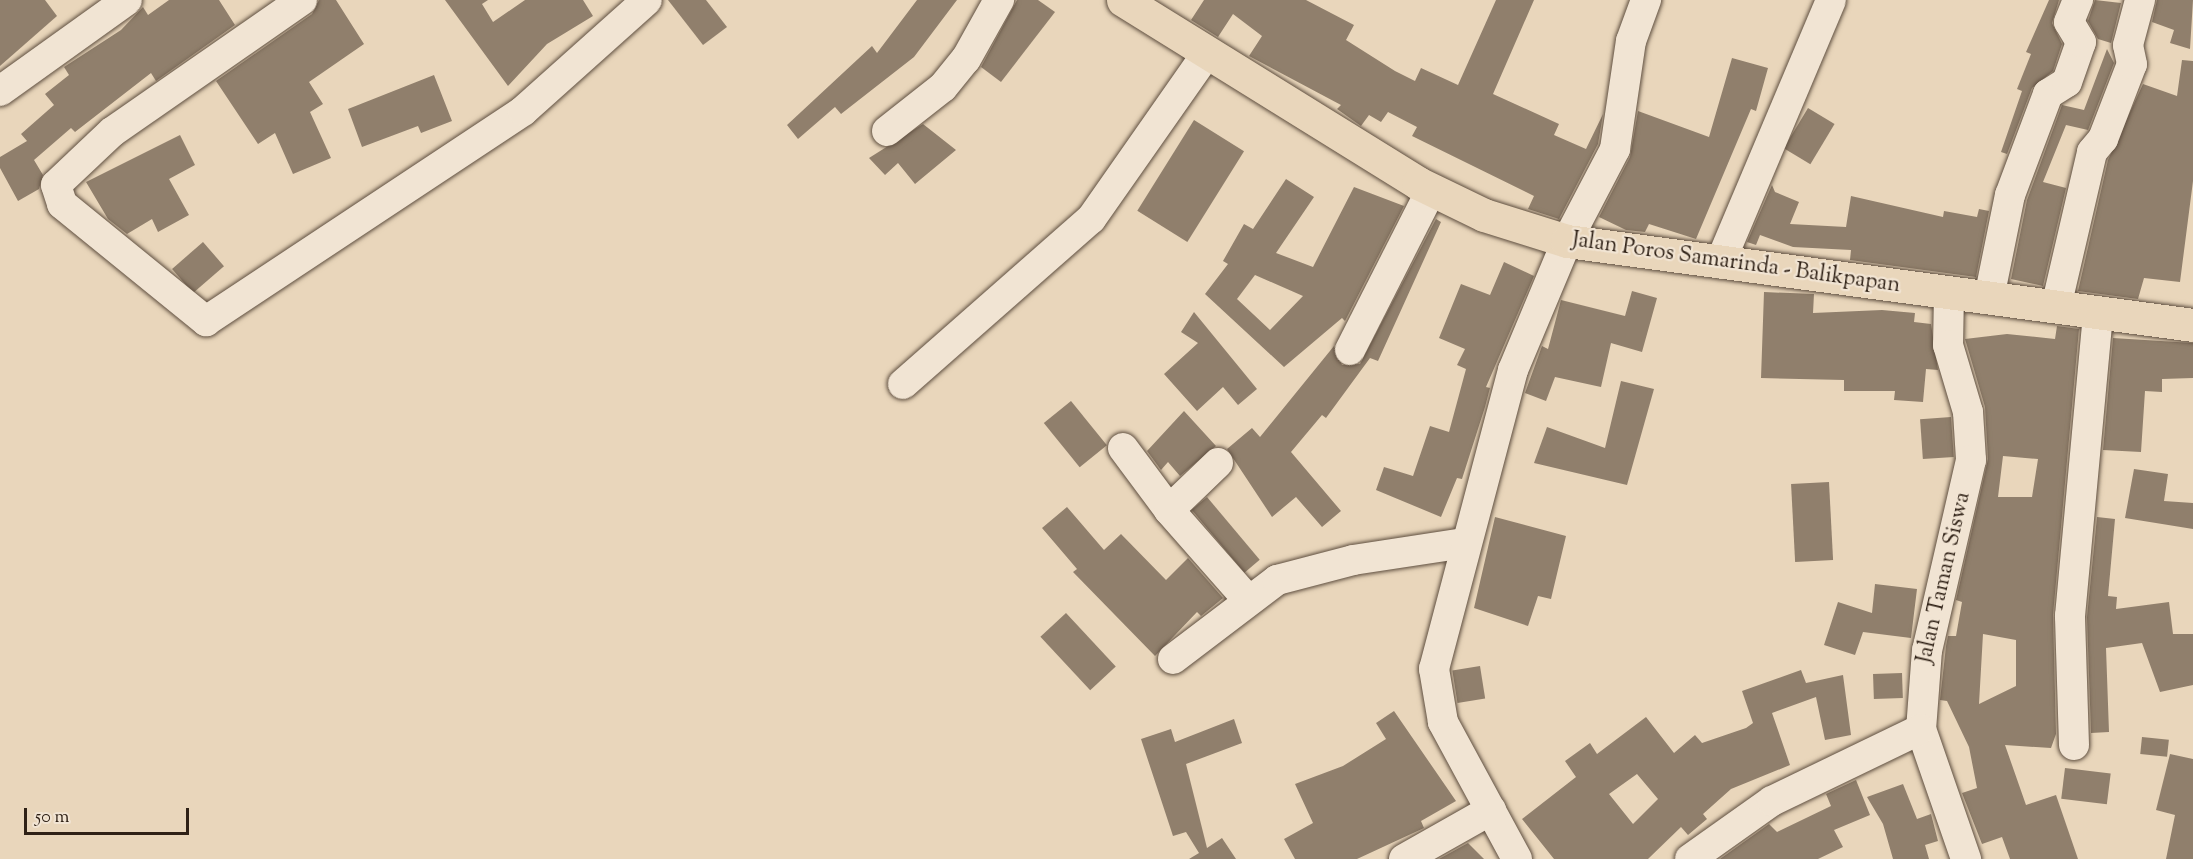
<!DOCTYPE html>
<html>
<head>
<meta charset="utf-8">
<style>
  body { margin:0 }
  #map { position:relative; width:2193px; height:859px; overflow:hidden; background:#e9d6bb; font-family:"Sorts Mill Goudy",serif }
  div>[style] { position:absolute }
  .building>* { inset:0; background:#907f6c; transform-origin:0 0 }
  .roads { filter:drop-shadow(0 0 2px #5e4e3f) drop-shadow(0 0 2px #5e4e3f) }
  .minor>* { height:30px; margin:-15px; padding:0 15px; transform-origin:15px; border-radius:15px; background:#f1e4d3 }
  .highway>* { height:33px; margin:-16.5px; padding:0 16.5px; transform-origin:16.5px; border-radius:16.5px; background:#e9d6bb }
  span { translate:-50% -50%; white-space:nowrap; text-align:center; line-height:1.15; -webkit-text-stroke:4.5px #f1e4d3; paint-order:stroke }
  .street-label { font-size:22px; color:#2f2116 }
  .scale { position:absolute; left:24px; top:808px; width:165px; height:27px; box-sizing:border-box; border:3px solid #2f2116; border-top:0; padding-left:8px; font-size:18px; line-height:21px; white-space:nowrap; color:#2f2116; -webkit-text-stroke:4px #f1e4d3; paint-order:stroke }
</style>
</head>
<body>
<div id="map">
  <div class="building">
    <div style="clip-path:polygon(0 0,45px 0,57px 16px,0 66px)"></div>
    <div style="clip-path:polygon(169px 0,219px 0,235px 25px,156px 81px,151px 73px,75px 132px,71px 128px,34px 160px,43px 175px,39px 189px,18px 201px,0 168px,0 157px,27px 141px,21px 134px,54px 105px,45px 94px,69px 75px,64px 67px,121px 30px,143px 7px,148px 15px)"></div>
    <div style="clip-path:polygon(319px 0,336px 0,364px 44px,309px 82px,323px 104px,310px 112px,331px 158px,293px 174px,275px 133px,258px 144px,216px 81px,312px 14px)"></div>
    <div style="clip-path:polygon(445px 0,488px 0,482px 4px,493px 22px,525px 0,583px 0,593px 16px,547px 44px,508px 86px)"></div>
    <div style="clip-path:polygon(668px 0,706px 0,727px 27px,703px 45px)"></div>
    <div style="clip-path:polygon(917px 0,957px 0,914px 57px,841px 114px,835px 107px,798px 139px,787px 125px,872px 46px,877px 53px)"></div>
    <div style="clip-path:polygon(1017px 0,1038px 0,1055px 12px,1001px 82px,981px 67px)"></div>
    <div style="clip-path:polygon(1204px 0,1306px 0,1354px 25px,1346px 40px,1395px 71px,1415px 81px,1421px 68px,1458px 85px,1496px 0,1534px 0,1493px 94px,1559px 124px,1554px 135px,1586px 149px,1603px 114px,1598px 144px,1559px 219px,1528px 209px,1534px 196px,1412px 136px,1417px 127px,1388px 112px,1381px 122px,1369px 115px,1361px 126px,1337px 109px,1341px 105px,1249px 56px,1262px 36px,1233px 14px,1218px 37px,1191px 20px)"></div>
    <div style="clip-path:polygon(2049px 0,2059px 0,2052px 23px,2062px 44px,2053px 71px,2032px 88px,2007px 154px,2001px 152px,2022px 91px,2017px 89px,2031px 54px,2026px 52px)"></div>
    <div style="clip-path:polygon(2095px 0,2121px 3px,2111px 43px,2098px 39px,2088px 21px)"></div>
    <div style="clip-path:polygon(2157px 0,2193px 0,2190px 49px,2170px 43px,2174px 30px,2152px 22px)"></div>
    <div style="clip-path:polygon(2107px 49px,2114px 63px,2088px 130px,2066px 125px,2043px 182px,2066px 188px,2043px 286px,2011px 279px,2027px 200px,2062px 105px,2084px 110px)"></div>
    <div style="clip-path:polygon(1732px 58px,1768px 68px,1756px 111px,1751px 109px,1696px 239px,1649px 224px,1645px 232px,1626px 230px,1599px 217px,1630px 157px,1638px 111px,1709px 137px)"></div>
    <div style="clip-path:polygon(2182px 60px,2193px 61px,2193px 181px,2180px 282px,2144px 278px,2138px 299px,2078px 291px,2108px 160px,2143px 84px,2177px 96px)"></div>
    <div style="clip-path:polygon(434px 75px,452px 121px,421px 133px,418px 126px,362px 147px,348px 109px)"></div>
    <div style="left:1808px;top:108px;width:31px;height:47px;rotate:31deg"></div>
    <div style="left:1194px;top:120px;width:59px;height:107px;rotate:32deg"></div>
    <div style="clip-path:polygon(923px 124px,956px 150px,915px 184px,898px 163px,885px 175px,869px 158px)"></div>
    <div style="clip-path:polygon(180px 135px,195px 165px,169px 179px,189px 215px,158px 232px,152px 219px,127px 234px,108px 219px,86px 182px)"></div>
    <div style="clip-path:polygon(evenodd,1286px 179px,1314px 197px,1276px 253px,1313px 267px,1354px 187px,1404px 206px,1345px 321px,1342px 318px,1284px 367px,1205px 294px,1228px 264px,1223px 261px,1244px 224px,1253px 229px,1286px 179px,1255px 275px,1303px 296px,1270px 330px,1237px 299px,1255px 275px)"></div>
    <div style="clip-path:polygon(1772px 185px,1775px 192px,1799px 202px,1790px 224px,1846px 227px,1851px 196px,1943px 217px,1944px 211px,1977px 217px,1979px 209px,1989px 211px,1976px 277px,1850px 260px,1851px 250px,1793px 247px,1760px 235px,1756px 245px,1747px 242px)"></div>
    <div style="clip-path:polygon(1436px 219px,1441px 222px,1378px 361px,1370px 358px,1326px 418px,1322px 415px,1291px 452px,1341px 511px,1322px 527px,1296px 497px,1272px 517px,1227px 449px,1252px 428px,1260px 437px,1334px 346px,1342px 365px,1360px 364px)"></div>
    <div style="left:203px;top:242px;width:32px;height:41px;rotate:49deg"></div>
    <div style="clip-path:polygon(1504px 262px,1534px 276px,1486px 387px,1490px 388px,1485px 407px,1462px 479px,1457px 478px,1441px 517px,1376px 490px,1384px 467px,1413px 476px,1430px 426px,1449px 432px,1466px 369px,1457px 365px,1465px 349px,1439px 338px,1461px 284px,1490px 295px)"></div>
    <div style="clip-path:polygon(1632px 291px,1657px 298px,1642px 352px,1611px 343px,1601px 387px,1555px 377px,1546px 401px,1525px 393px,1542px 346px,1548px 349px,1561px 300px,1625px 316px)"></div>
    <div style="clip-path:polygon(1764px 292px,1814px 294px,1813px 313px,1882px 310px,1915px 313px,1914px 322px,1931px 324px,1938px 370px,1926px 369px,1923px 402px,1894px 400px,1895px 391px,1844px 391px,1844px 380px,1761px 378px)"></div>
    <div style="clip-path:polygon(1194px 312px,1257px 389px,1238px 405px,1223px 387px,1197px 411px,1164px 374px,1198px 343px,1181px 332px)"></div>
    <div style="clip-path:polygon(evenodd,2057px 326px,2079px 329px,2053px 615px,2056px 734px,2051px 748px,2005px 745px,2026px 805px,2056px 795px,2078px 859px,2010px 859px,2002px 837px,1982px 844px,1962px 793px,1977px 788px,1969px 747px,1947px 701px,1940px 700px,1946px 646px,1948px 636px,1956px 636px,1962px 602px,1956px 600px,1988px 459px,1985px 407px,1965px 339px,2007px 334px,2055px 339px,2057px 326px,2003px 456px,2038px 459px,2032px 497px,1998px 497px,2003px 456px,2057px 326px,1983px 634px,2016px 640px,2016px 686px,1979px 704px,1983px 634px)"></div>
    <div style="clip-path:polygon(2113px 338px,2193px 343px,2193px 378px,2162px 379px,2162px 392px,2145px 391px,2141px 452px,2103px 450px)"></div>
    <div style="clip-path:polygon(1621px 381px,1654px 389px,1627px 485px,1534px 463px,1547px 427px,1605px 448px)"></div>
    <div style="left:1071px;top:401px;width:57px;height:35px;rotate:51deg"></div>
    <div style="clip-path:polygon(1184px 411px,1216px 446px,1180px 476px,1168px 462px,1161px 470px,1147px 451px)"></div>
    <div style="left:1951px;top:417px;width:40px;height:31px;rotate:86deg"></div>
    <div style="clip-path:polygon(2134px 469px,2168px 474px,2164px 501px,2193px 503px,2193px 529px,2125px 518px)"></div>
    <div style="left:1829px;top:482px;width:78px;height:38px;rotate:87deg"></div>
    <div style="left:1207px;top:497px;width:82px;height:20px;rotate:50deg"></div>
    <div style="clip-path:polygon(1067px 507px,1104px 550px,1121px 534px,1166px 580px,1188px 558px,1223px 598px,1201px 616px,1197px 612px,1155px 656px,1073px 572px,1077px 569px,1042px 528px)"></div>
    <div style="clip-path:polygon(1495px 517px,1566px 536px,1551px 599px,1538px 596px,1528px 626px,1474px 608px)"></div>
    <div style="clip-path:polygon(2097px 517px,2115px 519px,2108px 596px,2117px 597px,2116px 609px,2169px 602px,2173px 634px,2193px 634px,2193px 685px,2160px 692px,2142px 643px,2106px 648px,2109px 732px,2091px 733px,2087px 617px)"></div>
    <div style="clip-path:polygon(1875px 584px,1917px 589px,1911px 638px,1863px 632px,1855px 655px,1824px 645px,1838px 602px,1872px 613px)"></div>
    <div style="left:1066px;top:613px;width:73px;height:35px;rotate:47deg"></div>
    <div style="left:1480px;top:666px;width:33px;height:28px;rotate:81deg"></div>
    <div style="clip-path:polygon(evenodd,1801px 670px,1806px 683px,1843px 675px,1851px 735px,1825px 740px,1816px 697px,1772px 713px,1790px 765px,1731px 789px,1703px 814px,1707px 819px,1688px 835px,1681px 827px,1648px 859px,1554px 859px,1522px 819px,1576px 777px,1565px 761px,1590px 743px,1597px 754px,1646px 717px,1674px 753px,1695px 735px,1702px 743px,1746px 728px,1753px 723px,1742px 691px,1801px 670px,1637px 774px,1658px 799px,1633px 824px,1609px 794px,1637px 774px)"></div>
    <div style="left:1902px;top:673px;width:25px;height:29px;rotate:88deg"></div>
    <div style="clip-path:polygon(1394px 711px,1456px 801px,1421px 821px,1424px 828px,1357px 859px,1295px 859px,1284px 839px,1313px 823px,1295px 784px,1343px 766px,1386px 739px,1376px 723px)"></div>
    <div style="clip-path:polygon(1234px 719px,1242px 743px,1186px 764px,1207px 848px,1222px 838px,1236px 859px,1189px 859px,1199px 853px,1186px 832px,1173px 836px,1141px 739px,1171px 729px,1175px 742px)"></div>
    <div style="left:2142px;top:737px;width:27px;height:17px;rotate:6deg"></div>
    <div style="clip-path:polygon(2170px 754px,2193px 759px,2193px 859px,2166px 859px,2175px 815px,2156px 810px)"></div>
    <div style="left:2065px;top:768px;width:46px;height:31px;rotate:7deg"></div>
    <div style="clip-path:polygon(1856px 780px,1870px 815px,1834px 830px,1843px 847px,1818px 859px,1720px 859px,1769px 824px,1777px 832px,1831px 806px,1826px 794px)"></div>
    <div style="clip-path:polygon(1903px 784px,1917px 819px,1931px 814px,1938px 841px,1925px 845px,1929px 859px,1893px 859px,1883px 824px,1867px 797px)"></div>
    <div style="clip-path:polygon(1468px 843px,1484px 859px,1439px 859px)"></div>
  </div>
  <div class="roads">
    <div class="minor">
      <div style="left:302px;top:0;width:231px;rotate:145.2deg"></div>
      <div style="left:112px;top:132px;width:77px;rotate:136.6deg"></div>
      <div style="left:56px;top:185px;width:20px;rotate:72deg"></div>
      <div style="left:62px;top:204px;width:186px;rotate:39.1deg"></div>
      <div style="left:206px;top:321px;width:380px;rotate:-33.5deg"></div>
      <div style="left:523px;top:111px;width:166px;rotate:-41.8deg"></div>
      <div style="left:0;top:91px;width:156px;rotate:-35.6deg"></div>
      <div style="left:887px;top:131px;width:71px;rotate:-38.2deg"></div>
      <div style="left:943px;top:87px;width:36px;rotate:-51deg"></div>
      <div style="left:966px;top:59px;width:68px;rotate:-60.8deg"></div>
      <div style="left:1720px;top:263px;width:285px;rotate:-67.1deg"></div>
      <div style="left:1949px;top:294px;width:51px;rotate:91.1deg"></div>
      <div style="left:1948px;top:345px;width:70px;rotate:73.4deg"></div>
      <div style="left:1968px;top:412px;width:48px;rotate:86.4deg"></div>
      <div style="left:1971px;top:460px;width:195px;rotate:103deg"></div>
      <div style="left:1927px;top:650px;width:79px;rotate:94.3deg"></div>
      <div style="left:1921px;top:729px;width:138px;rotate:70.9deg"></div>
      <div style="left:1989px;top:298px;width:105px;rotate:-78.5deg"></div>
      <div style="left:2010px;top:195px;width:108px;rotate:-69.4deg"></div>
      <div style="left:2048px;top:94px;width:22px;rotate:-32deg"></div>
      <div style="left:2067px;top:82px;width:42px;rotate:-70.7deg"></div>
      <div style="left:2081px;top:42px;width:23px;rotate:-121deg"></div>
      <div style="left:2069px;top:22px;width:24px;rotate:-68deg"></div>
      <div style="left:2056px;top:307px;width:159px;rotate:-76.9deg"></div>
      <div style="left:2092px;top:152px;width:17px;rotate:-50deg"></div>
      <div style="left:2103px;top:139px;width:80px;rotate:-68.9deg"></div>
      <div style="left:2132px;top:64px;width:19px;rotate:-102deg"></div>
      <div style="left:2128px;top:45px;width:47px;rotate:-75.1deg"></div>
      <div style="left:1350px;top:350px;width:179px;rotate:-63.1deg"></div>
      <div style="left:903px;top:384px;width:250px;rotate:-41.3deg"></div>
      <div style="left:1091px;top:219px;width:204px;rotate:-55deg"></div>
      <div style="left:1123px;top:448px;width:77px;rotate:53.4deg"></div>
      <div style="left:1218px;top:463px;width:68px;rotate:136.2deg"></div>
      <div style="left:1169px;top:510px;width:120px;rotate:48.7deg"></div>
      <div style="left:1173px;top:659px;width:131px;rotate:-37.2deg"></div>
      <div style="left:1277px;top:580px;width:79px;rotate:-14.7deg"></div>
      <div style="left:1353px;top:560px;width:112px;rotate:-8.7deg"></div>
      <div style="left:2074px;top:745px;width:129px;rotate:-91.8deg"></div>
      <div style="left:2070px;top:616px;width:303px;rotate:-84.7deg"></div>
      <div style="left:1404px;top:859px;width:100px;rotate:-29.4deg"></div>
      <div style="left:1517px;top:859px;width:156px;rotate:-118.4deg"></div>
      <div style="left:1443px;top:722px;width:54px;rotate:-99.6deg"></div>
      <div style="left:1434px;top:669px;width:309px;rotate:-75.2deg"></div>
      <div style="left:1513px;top:370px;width:140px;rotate:-67.3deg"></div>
      <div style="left:1567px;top:241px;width:104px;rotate:-62.4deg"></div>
      <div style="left:1615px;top:149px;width:109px;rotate:-81.6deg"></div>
      <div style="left:1631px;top:41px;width:44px;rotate:-69.9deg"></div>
      <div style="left:1690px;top:859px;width:100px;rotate:-35.3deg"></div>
      <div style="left:1772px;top:801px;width:165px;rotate:-25.8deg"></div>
    </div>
    <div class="highway">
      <div style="left:1123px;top:0;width:347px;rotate:31.8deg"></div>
      <div style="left:1418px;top:183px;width:73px;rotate:25.9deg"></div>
      <div style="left:1484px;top:215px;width:87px;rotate:17.4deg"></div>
      <div style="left:1567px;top:241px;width:632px;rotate:7.64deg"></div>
    </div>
  </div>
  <div class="street-label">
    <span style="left:1736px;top:264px;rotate:8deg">Jalan Poros Samarinda - Balikpapan</span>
    <span style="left:1945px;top:578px;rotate:-77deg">Jalan Taman Siswa</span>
  </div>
  <div class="scale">50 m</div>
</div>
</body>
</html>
